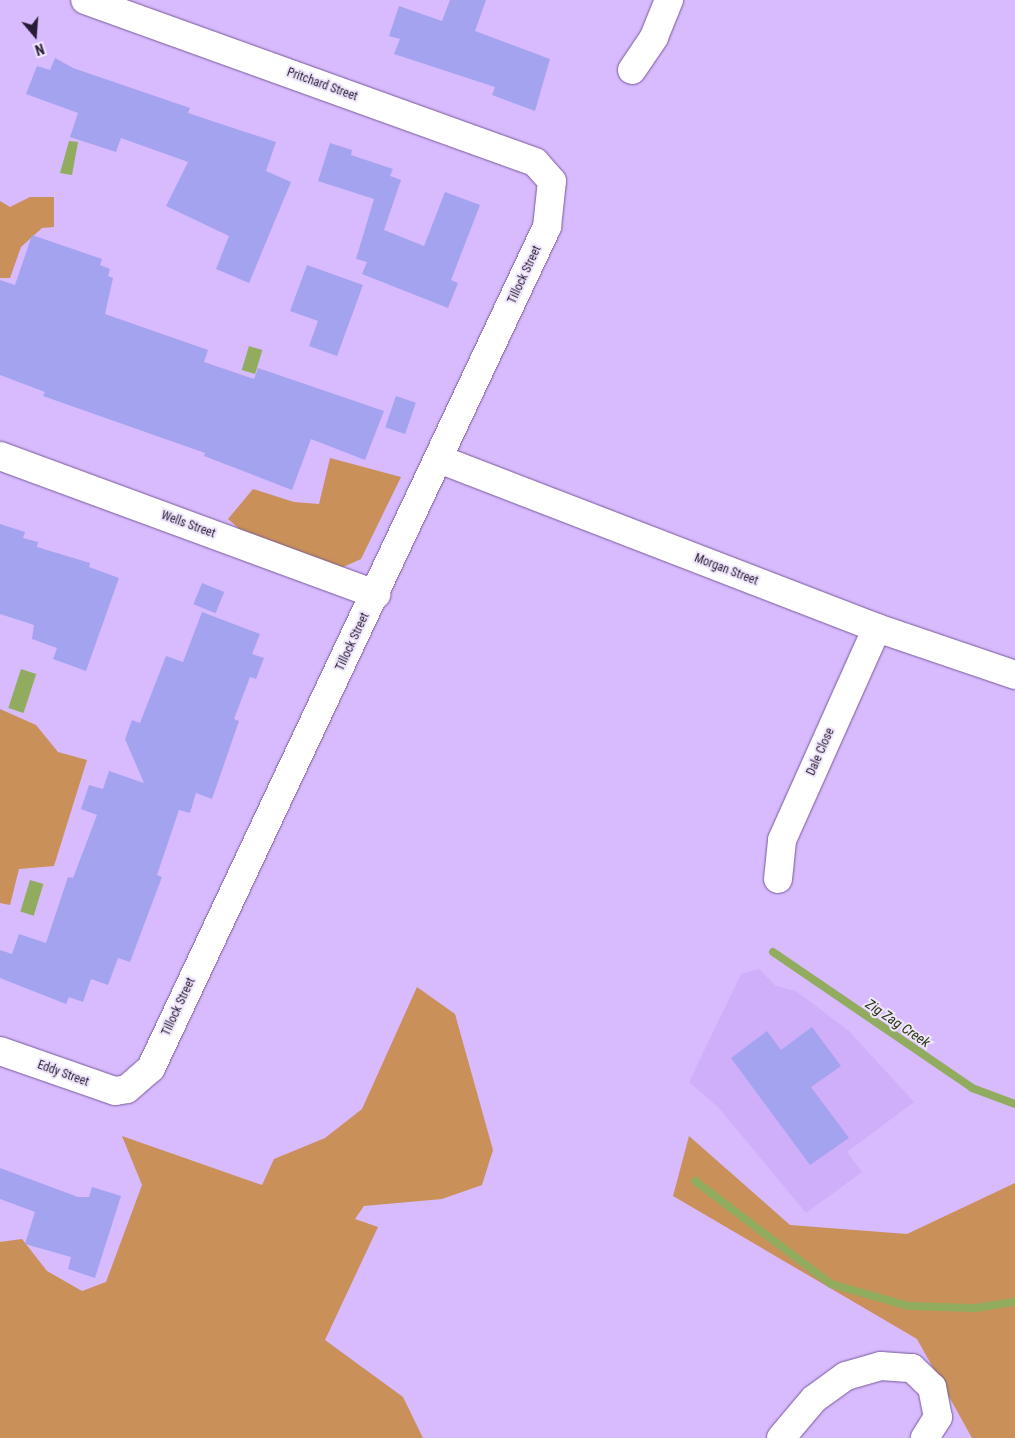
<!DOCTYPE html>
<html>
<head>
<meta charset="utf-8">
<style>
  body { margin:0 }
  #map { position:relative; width:1015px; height:1438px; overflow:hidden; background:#d8baff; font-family:"Roboto Condensed",sans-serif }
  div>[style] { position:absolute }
  .built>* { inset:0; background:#d0affa }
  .green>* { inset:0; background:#c99059 }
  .water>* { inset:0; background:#91ac5e; transform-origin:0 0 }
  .stream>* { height:8px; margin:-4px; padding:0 4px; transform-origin:4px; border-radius:4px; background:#91ac5e }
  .building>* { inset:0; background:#a4a3ef; transform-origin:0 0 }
  .roads { filter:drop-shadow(0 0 1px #785b99) drop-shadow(0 0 1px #785b99) }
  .minor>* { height:28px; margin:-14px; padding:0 14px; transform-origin:14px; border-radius:14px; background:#fff }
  span { translate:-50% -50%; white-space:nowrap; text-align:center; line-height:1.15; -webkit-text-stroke:4px #efe6fb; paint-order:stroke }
  .street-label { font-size:12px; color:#271b35 }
  .water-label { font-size:14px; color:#283312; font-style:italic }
  .north { position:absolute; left:10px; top:10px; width:50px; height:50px; -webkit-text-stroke:4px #efe6fb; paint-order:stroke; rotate:162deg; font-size:14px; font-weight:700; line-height:20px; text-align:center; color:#271b35 }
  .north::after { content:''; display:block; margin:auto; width:18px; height:22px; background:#271b35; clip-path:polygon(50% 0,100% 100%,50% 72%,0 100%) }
</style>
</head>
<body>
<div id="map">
  <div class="built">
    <div style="clip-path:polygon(759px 969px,776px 986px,796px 991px,849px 1031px,914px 1102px,847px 1152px,862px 1172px,806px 1213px,719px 1108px,689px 1082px,741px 974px)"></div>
  </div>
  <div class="green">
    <div style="clip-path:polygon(30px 197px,54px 197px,54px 227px,42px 228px,21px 247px,10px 278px,0 278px,0 201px,10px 207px)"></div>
    <div style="clip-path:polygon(330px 458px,401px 477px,361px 559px,341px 568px,244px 533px,228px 519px,253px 489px,294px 502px,319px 504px)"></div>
    <div style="clip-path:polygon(0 709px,36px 725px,58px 752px,87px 760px,54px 866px,19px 869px,10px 905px,0 903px)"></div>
    <div style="clip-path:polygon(417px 987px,455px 1014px,493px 1150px,482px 1185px,442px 1199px,364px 1206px,355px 1219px,378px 1227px,325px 1340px,403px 1397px,423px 1438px,0 1438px,0 1242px,22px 1239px,47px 1271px,82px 1291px,106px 1282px,142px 1185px,122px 1136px,262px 1185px,274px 1159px,325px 1138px,362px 1109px)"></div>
    <div style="clip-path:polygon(689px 1136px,790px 1225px,907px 1234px,1015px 1183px,1015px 1438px,972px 1438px,917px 1339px,673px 1196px)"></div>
  </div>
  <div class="water">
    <div style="clip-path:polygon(69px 141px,78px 142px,72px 175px,60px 173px)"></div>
    <div style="left:249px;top:346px;width:14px;height:25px;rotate:17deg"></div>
    <div style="left:21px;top:669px;width:16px;height:41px;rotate:18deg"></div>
    <div style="left:30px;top:880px;width:14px;height:33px;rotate:17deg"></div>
  </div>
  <div class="stream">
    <div style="left:773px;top:952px;width:241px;rotate:34.3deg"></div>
    <div style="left:972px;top:1088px;width:46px;rotate:20.4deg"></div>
    <div style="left:695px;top:1181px;width:171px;rotate:37.1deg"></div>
    <div style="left:831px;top:1284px;width:80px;rotate:15.9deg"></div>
    <div style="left:908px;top:1306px;width:68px;rotate:1.7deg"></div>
    <div style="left:976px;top:1308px;width:39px;rotate:-9deg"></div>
  </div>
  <div class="building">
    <div style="clip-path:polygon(450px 0,486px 0,475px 31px,550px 59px,535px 111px,492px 95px,495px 87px,394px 54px,400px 39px,389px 36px,399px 6px,442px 21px)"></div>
    <div style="clip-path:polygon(55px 58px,73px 68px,190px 108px,188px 113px,276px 142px,266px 171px,291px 182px,249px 283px,216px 269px,229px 236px,166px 206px,188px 162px,121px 138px,116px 152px,70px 137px,78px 113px,26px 94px,37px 66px,50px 70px)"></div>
    <div style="clip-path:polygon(330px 143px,352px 150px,351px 155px,393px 169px,390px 176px,401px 180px,384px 230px,424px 246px,445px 192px,480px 205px,451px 280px,458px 283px,448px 308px,362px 274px,367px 262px,356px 259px,374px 199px,318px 181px)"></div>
    <div style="clip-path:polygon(32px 235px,102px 259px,100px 265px,110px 269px,108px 276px,113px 278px,105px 314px,208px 350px,204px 362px,254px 379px,258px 368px,384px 411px,365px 460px,311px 439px,292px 490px,204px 456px,205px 453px,43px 396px,45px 392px,0 375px,0 280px,15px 285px)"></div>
    <div style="clip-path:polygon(307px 265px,363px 285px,337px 356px,309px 346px,318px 321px,290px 311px)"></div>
    <div style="left:396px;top:396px;width:21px;height:33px;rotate:19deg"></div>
    <div style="clip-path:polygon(0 524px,25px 532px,23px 538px,38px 542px,37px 547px,90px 563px,89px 567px,119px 578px,86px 671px,53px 659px,57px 648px,32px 639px,34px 625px,0 614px)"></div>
    <div style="left:202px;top:583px;width:24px;height:23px;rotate:22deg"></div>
    <div style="clip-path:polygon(202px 612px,260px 634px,252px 654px,264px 658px,256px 679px,250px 677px,234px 719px,239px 721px,212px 799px,196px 793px,190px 813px,179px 810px,157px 875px,162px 877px,130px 962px,118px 958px,108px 985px,91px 979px,83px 1002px,69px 997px,66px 1004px,0 978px,0 950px,12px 954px,19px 934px,46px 943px,68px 877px,73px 878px,97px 815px,81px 809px,89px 785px,103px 789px,109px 771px,144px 783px,125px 739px,132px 720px,140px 723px,166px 656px,183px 662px)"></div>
    <div style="clip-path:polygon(812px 1027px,841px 1066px,811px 1087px,849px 1138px,810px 1165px,731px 1058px,767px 1031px,781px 1050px)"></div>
    <div style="clip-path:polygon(0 1168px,78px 1197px,89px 1197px,92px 1187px,121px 1196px,95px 1278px,68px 1269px,71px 1257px,25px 1244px,35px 1212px,0 1199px)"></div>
  </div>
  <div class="roads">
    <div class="minor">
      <div style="left:632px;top:70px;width:40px;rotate:-56deg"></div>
      <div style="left:654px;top:37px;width:40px;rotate:-68deg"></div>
      <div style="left:0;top:456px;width:401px;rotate:20.2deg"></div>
      <div style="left:439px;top:459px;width:469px;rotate:21.1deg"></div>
      <div style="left:877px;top:628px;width:146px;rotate:18.8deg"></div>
      <div style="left:778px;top:879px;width:39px;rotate:-84deg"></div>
      <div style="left:782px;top:840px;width:232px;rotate:-65.9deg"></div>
      <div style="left:0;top:1051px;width:122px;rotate:19.2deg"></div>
      <div style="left:115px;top:1091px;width:12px;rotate:-9deg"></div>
      <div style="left:127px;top:1089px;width:32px;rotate:-41deg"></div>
      <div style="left:151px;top:1068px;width:930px;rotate:-64.79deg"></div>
      <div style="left:547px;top:227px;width:46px;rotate:-83.8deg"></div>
      <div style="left:552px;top:181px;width:25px;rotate:-132deg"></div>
      <div style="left:535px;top:162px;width:478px;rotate:-160.2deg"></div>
      <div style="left:781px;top:1438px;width:51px;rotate:-49.8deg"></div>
      <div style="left:814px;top:1399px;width:39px;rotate:-36deg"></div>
      <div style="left:846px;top:1376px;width:36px;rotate:-16deg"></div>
      <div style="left:881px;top:1366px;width:31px;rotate:4deg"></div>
      <div style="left:912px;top:1368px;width:28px;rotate:44deg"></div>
      <div style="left:932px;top:1387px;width:31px;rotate:79deg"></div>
      <div style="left:938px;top:1417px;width:25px;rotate:122deg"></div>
    </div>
  </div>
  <div class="street-label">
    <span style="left:322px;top:85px;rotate:20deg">Pritchard Street</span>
    <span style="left:525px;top:275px;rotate:-65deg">Tillock Street</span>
    <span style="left:188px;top:525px;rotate:20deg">Wells Street</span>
    <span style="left:726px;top:570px;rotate:21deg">Morgan Street</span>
    <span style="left:353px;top:642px;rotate:-65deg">Tillock Street</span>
    <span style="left:821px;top:752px;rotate:-66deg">Dale Close</span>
    <span style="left:179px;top:1007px;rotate:-65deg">Tillock Street</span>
    <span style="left:63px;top:1074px;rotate:20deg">Eddy Street</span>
  </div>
  <div class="water-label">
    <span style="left:898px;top:1023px;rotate:34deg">Zig Zag Creek</span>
  </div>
  <div class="north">N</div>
</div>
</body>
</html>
